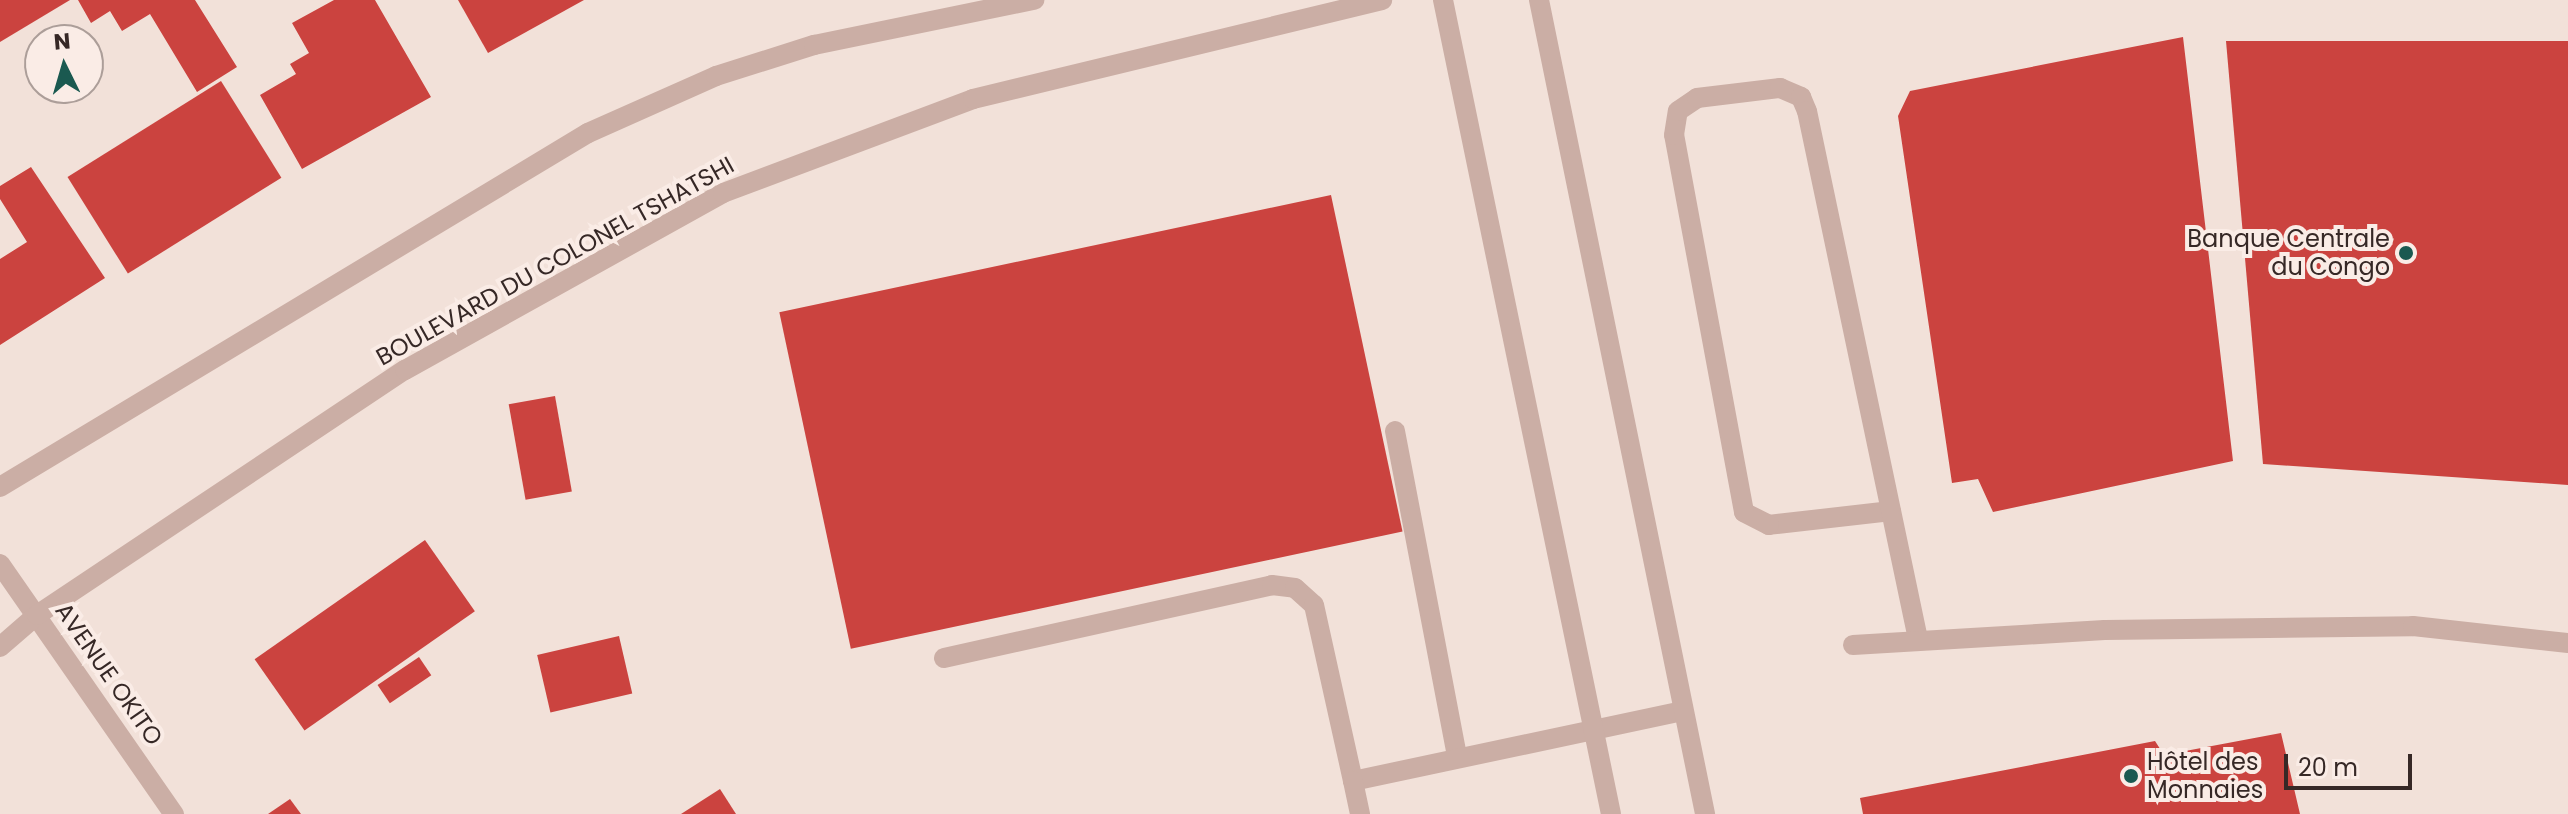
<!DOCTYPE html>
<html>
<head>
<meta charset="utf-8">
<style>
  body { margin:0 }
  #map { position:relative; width:2568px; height:814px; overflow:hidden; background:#f2e1d9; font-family:Poppins,sans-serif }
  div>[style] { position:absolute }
  .building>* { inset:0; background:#cb433f; transform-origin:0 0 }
  .service>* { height:20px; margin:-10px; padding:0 10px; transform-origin:10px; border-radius:10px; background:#cbaea5 }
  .minor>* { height:20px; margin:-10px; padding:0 10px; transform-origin:10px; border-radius:10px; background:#cbaea5 }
  .tertiary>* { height:20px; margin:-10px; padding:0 10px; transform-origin:10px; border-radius:10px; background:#cbaea5 }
  .dots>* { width:22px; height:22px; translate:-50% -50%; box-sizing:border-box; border:4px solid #faece6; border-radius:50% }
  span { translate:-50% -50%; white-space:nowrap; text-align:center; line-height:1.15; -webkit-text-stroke:8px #faece6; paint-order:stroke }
  .poi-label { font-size:24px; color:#362826 }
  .right { translate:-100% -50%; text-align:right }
  .left { translate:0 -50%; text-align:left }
  .street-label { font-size:24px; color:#362826 }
  .north { position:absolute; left:24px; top:24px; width:80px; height:80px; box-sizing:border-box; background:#faece6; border:2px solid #ac9e99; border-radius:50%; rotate:355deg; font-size:22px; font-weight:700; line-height:32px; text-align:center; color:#362826 }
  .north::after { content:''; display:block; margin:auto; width:28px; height:36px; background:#1a5950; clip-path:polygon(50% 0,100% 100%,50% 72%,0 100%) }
  .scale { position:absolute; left:2284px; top:754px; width:128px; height:36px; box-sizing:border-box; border:4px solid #362826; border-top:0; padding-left:10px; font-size:24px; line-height:28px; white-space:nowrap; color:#362826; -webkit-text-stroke:6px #faece6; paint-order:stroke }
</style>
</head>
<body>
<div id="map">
  <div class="building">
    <div style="clip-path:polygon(0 0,70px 0,0 42px)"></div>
    <div style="clip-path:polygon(78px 0,195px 0,237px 67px,197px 92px,150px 14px,122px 31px,110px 11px,91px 23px)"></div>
    <div style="clip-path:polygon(334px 0,375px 0,431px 97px,302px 169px,260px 95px,296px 74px,290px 64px,309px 53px,292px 23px)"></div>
    <div style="clip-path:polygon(458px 0,584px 0,488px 53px)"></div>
    <div style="clip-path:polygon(2183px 37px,2233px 461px,1993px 512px,1978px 479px,1952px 483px,1898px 116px,1910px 91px)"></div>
    <div style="clip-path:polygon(2226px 41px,2568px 41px,2568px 485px,2263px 464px)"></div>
    <div style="left:221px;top:81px;width:114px;height:181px;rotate:58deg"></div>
    <div style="clip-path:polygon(31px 167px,105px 278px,0 345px,0 259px,27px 242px,0 199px,0 186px)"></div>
    <div style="left:1331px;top:195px;width:344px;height:564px;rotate:78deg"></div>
    <div style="left:555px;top:396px;width:97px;height:47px;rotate:80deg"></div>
    <div style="left:425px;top:540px;width:87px;height:208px;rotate:55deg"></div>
    <div style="left:619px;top:636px;width:59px;height:84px;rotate:77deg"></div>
    <div style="left:419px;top:657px;width:22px;height:50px;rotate:56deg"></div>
    <div style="clip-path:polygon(2281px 733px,2300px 814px,1863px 814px,1860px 798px,2155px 741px,2164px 755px)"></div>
    <div style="clip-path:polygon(720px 789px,736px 814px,681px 814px)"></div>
    <div style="clip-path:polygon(290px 799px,301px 814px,268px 814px)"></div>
  </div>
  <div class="service">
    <div style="left:1395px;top:431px;width:332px;rotate:79.2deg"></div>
    <div style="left:1891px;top:511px;width:123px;rotate:173.5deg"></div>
    <div style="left:1769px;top:525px;width:28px;rotate:-153deg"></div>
    <div style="left:1744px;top:512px;width:383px;rotate:-100.5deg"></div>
    <div style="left:1674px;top:135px;width:24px;rotate:-81deg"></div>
    <div style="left:1678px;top:111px;width:23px;rotate:-34deg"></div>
    <div style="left:1697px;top:98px;width:84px;rotate:-6.9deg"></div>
    <div style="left:1780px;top:88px;width:23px;rotate:23deg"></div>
    <div style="left:1801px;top:97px;width:15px;rotate:67deg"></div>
    <div style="left:1807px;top:111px;width:540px;rotate:78.13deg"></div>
    <div style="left:1853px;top:645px;width:252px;rotate:-3.4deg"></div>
    <div style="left:2105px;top:630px;width:308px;rotate:-0.7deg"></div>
    <div style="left:2413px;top:626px;width:156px;rotate:6.3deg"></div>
    <div style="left:944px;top:658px;width:336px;rotate:-12.5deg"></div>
    <div style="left:1272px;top:585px;width:23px;rotate:7deg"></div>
    <div style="left:1295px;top:588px;width:25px;rotate:42deg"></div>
    <div style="left:1314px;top:605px;width:180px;rotate:77.5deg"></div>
    <div style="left:1353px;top:781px;width:337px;rotate:-12deg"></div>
    <div style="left:1353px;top:781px;width:34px;rotate:78deg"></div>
  </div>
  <div class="minor">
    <div style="left:0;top:564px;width:305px;rotate:55.2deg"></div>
  </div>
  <div class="tertiary">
    <div style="left:1443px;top:0;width:831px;rotate:78.34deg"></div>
    <div style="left:1539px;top:0;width:831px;rotate:78.47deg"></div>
    <div style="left:0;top:487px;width:686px;rotate:-31.05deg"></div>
    <div style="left:588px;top:133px;width:140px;rotate:-24deg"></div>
    <div style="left:716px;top:76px;width:103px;rotate:-17.6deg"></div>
    <div style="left:814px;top:45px;width:225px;rotate:-11.6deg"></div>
    <div style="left:0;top:647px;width:49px;rotate:-40.9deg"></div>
    <div style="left:37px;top:615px;width:442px;rotate:-33.7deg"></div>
    <div style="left:405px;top:370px;width:364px;rotate:-29.1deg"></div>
    <div style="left:723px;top:193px;width:267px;rotate:-20.6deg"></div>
    <div style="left:973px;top:99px;width:421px;rotate:-13.6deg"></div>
  </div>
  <div class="dots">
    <div style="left:2406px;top:253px;background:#1a5950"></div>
    <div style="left:2131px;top:776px;background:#1a5950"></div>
  </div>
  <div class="poi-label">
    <span class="right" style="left:2390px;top:253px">Banque Centrale<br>du Congo</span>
    <span class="left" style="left:2147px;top:776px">Hôtel des<br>Monnaies</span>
  </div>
  <div class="street-label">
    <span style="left:555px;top:261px;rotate:-29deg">BOULEVARD DU COLONEL TSHATSHI</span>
    <span style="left:109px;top:674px;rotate:55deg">AVENUE OKITO</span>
  </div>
  <div class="north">N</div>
  <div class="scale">20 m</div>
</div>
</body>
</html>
